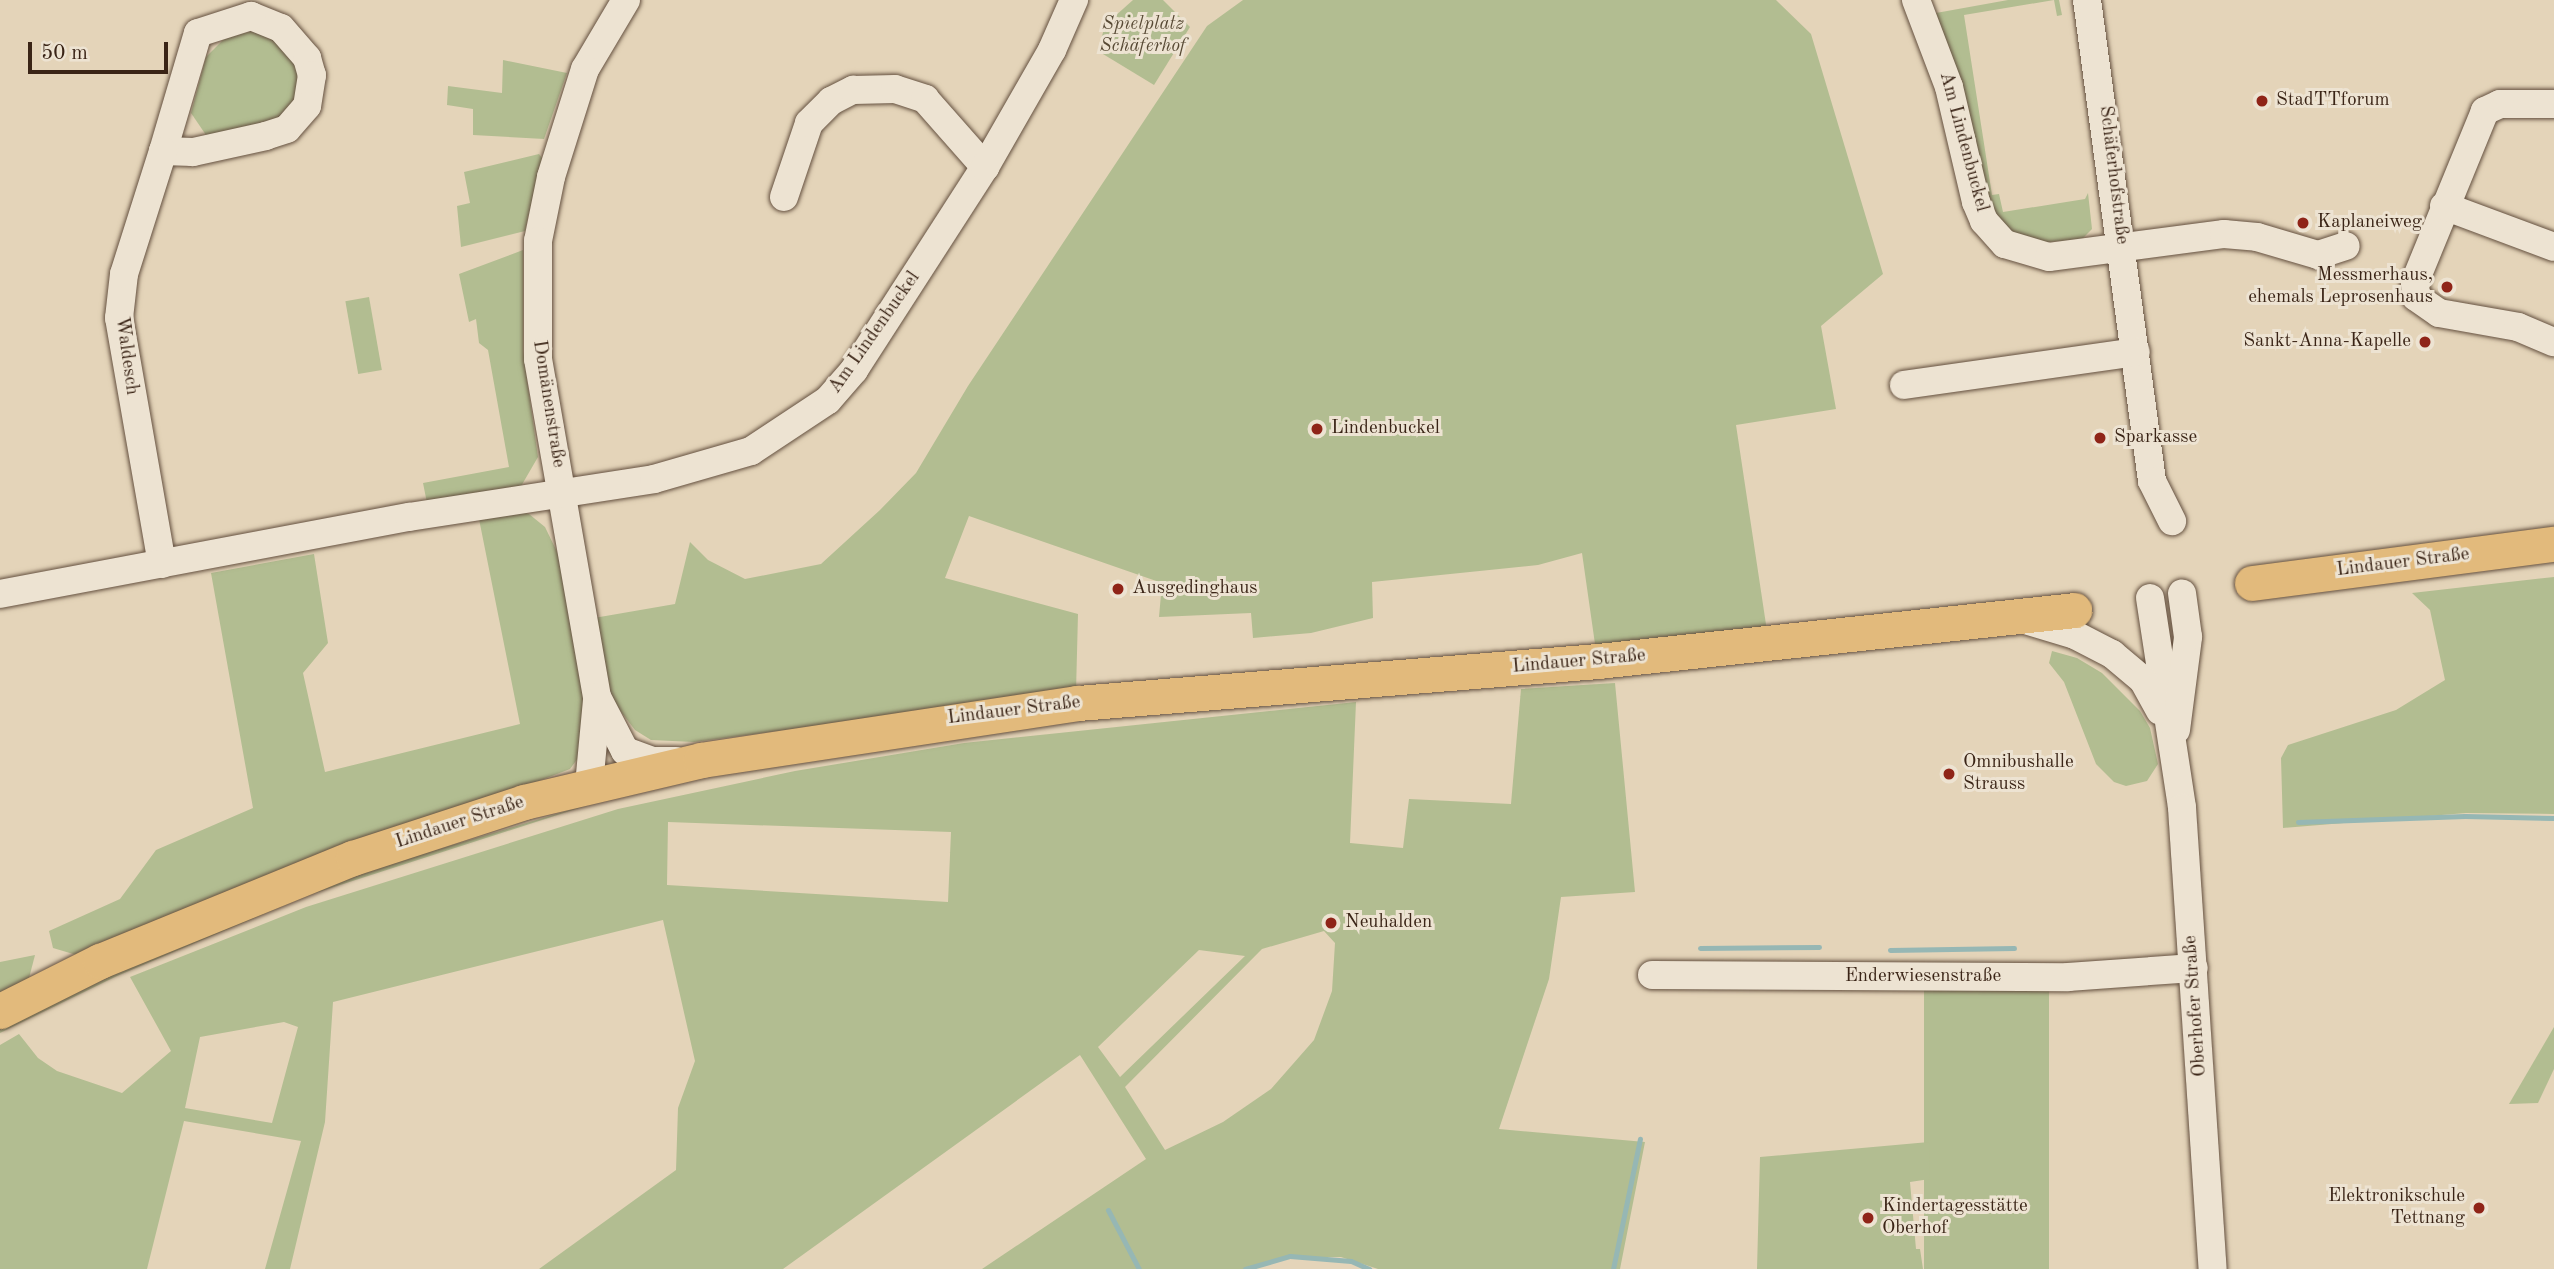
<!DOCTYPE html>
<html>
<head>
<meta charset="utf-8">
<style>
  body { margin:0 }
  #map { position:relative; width:2554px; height:1269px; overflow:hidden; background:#e4d4b9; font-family:"Old Standard TT",serif }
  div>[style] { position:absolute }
  .green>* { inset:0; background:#b2bd91; transform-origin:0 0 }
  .stream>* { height:5px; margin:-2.5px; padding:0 2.5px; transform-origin:2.5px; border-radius:2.5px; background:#96b7b4 }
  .roads { filter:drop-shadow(0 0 2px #64503f) drop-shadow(0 0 2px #64503f) }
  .minor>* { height:28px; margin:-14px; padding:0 14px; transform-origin:14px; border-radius:14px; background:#ede3d2 }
  .major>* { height:35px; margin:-17.5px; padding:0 17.5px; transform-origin:17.5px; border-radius:17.5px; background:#e2ba7c }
  .dots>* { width:19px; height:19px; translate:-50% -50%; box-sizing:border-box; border:4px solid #ede3d2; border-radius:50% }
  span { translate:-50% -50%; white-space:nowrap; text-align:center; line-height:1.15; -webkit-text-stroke:6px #ede3d2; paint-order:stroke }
  .park-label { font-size:19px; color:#584a35; font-style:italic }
  .poi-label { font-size:19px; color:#3a2416 }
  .left { translate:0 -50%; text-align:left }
  .right { translate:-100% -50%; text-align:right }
  .street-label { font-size:19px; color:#3a2416 }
  .scale { position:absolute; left:28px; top:42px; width:140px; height:32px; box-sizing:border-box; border:4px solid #3a2416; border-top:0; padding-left:9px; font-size:21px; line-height:24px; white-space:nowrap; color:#3a2416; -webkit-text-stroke:5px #ede3d2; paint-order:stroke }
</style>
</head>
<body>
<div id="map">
  <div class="green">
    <div style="clip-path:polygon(1133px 0,1163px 0,1190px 27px,1154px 85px,1098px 51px,1105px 25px)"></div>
    <div style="clip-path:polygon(1243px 0,1776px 0,1811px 34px,1883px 274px,1821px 326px,1836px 409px,1736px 425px,1767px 631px,1596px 651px,1582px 553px,1538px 565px,1372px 582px,1373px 618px,1311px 633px,1253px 638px,1251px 613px,1159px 617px,1162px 583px,969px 516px,945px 578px,1078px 614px,1076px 692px,694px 742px,651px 740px,635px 730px,612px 700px,594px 618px,675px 604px,690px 542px,708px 560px,745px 579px,821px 564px,880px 510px,916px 473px,968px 386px,1207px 26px)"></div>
    <div style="clip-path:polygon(2008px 0,2059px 0,2062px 15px,2057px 16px,2054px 0,1964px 15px,1992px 195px,1999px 194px,2003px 212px,2085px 199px,2088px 193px,2092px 229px,2082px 239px,2037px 243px,2011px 233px,1996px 217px,1985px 191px,1963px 93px,1936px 13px)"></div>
    <div style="clip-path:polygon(252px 31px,285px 45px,299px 72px,298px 105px,280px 121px,208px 138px,191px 113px,206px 57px,224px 39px)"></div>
    <div style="clip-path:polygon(503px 60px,567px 73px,544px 139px,473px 135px,473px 109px,447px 105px,448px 86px,502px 93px)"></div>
    <div style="clip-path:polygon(539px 154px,542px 158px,525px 231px,461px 247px,457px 206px,470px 203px,464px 172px)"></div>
    <div style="clip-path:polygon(523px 250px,523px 351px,538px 457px,520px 488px,427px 503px,423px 483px,509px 467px,488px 350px,479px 343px,476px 319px,469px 322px,459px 274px)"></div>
    <div style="left:369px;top:297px;width:74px;height:24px;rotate:80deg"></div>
    <div style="clip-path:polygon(515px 510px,529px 514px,545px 527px,561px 560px,585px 700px,581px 754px,570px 769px,80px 956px,53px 948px,49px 931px,120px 899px,156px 850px,253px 808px,211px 573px,314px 554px,328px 643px,303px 673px,325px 772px,520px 724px,478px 514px)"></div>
    <div style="clip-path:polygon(2554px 577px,2554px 814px,2466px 813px,2283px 828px,2281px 758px,2288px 745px,2396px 710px,2445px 680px,2430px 610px,2412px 593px)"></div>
    <div style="clip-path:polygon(2052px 651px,2077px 658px,2102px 673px,2140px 711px,2150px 728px,2158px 764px,2147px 781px,2126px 786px,2114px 782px,2096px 764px,2064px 682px,2049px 663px)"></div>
    <div style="clip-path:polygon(evenodd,1615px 683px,1635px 892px,1561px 897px,1549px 979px,1499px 1129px,1645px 1142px,1620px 1269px,1378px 1269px,1341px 1257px,1290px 1257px,1248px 1269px,982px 1269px,1146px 1159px,1080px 1055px,783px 1269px,539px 1269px,676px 1170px,678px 1108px,695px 1061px,663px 920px,333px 1002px,325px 1122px,290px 1269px,265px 1269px,301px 1141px,184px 1121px,147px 1269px,0 1269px,0 1045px,19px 1034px,38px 1058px,57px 1071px,122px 1093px,171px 1051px,130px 977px,306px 907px,618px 809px,795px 771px,964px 743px,1356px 702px,1350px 843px,1403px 848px,1409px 799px,1511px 804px,1521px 689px,1615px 683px,668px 822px,951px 832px,948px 902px,667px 885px,668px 822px,1615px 683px,1324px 931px,1335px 943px,1332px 991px,1314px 1040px,1271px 1089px,1223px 1122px,1165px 1150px,1125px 1087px,1262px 949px,1324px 931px,1615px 683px,1199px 950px,1245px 956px,1120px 1077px,1098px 1047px,1199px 950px,1615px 683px,284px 1022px,298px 1027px,272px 1123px,185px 1108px,200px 1037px,284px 1022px)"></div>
    <div style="clip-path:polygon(607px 799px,306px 896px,117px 976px,0 1033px,0 1027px,68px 991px,352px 875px)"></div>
    <div style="clip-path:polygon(35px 955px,28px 982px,0 998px,0 962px)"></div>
    <div style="left:1924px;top:983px;width:125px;height:287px"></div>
    <div style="clip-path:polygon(2554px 1027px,2554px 1069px,2538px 1103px,2509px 1104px)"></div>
    <div style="clip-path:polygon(1929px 1142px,1930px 1179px,1910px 1182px,1916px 1249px,1920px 1249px,1923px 1269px,1757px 1269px,1760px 1157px)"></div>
  </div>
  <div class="stream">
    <div style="left:2298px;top:822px;width:167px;rotate:-2.1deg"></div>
    <div style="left:2465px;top:816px;width:89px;rotate:1.3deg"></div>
    <div style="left:1700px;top:948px;width:119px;rotate:-0.5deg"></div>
    <div style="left:1890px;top:950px;width:124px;rotate:-0.9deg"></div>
    <div style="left:1108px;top:1210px;width:67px;rotate:62.3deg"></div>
    <div style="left:1245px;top:1269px;width:47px;rotate:-16.1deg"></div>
    <div style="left:1290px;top:1256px;width:61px;rotate:4.7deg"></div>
    <div style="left:1351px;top:1261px;width:20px;rotate:24deg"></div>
    <div style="left:1613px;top:1269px;width:133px;rotate:-78.3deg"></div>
  </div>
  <div class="roads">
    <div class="minor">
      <div style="left:626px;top:0;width:80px;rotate:120.7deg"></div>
      <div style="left:585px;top:69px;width:113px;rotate:107.5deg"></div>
      <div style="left:551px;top:177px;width:65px;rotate:101.5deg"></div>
      <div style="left:538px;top:241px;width:118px;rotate:90deg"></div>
      <div style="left:538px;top:359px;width:343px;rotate:80.1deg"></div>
      <div style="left:597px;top:697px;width:61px;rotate:62.6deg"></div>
      <div style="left:625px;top:751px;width:29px;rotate:20deg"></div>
      <div style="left:652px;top:761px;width:24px"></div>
      <div style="left:1916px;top:0;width:93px;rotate:69.2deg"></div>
      <div style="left:1949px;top:87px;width:118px;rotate:76.8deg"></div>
      <div style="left:1976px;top:202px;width:21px;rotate:67deg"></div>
      <div style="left:1984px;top:221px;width:31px;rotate:48deg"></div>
      <div style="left:2005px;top:244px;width:46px;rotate:16.5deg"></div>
      <div style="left:2049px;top:257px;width:177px;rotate:-7.5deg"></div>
      <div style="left:2224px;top:234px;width:33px;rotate:5deg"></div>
      <div style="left:2257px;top:237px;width:64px;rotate:16.4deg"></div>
      <div style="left:2318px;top:255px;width:29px;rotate:-18deg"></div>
      <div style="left:2087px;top:0;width:485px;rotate:82.3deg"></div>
      <div style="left:2152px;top:481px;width:45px;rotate:63.4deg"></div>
      <div style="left:251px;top:16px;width:32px;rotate:22deg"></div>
      <div style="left:281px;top:28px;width:40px;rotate:49deg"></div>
      <div style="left:307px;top:58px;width:18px;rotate:74deg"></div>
      <div style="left:312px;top:75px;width:31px;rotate:99deg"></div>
      <div style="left:307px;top:106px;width:30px;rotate:131deg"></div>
      <div style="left:287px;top:129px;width:22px;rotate:162deg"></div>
      <div style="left:266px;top:136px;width:75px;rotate:167.6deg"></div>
      <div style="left:193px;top:152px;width:30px;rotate:-178deg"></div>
      <div style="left:163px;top:151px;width:123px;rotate:-73.5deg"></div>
      <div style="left:198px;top:33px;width:56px;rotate:-17.8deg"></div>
      <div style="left:2554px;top:104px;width:54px;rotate:180deg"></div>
      <div style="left:2500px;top:104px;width:17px;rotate:155deg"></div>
      <div style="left:2485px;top:111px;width:185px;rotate:112.3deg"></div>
      <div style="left:2415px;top:282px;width:15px;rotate:86deg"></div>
      <div style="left:2416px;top:297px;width:28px;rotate:35deg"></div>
      <div style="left:2439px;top:313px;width:80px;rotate:10deg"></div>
      <div style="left:2518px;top:327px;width:39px;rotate:23deg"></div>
      <div style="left:784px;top:197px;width:78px;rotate:-71.3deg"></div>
      <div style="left:809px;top:123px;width:31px;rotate:-45deg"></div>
      <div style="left:831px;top:101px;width:25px;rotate:-27deg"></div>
      <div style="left:853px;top:90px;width:42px;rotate:-1.4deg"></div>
      <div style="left:895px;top:89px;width:32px;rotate:18deg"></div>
      <div style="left:925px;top:99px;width:91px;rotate:48.6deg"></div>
      <div style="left:2444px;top:206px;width:117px;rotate:20.4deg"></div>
      <div style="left:1904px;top:385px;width:234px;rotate:-8.1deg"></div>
      <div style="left:162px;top:564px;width:250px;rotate:-99.9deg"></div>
      <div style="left:119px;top:318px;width:44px;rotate:-83.5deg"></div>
      <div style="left:124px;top:274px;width:129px;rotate:-72.4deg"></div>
      <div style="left:0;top:594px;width:416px;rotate:-10.7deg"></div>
      <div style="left:409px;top:517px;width:248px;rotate:-8.8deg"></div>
      <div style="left:654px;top:479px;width:101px;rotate:-16.1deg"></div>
      <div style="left:751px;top:451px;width:92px;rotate:-33.5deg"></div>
      <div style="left:828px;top:400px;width:40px;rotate:-49deg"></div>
      <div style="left:854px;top:370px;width:242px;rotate:-57.2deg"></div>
      <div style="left:985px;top:167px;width:135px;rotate:-60.2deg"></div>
      <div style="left:1052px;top:50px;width:55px;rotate:-66.3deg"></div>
      <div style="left:2150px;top:598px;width:212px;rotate:81.3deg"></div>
      <div style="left:2182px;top:808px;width:462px;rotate:86.2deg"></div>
      <div style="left:2019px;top:618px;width:59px;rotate:16.9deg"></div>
      <div style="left:2075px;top:635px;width:42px;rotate:27.2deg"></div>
      <div style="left:2112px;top:654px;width:40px;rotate:40deg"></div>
      <div style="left:2143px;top:680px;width:35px;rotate:61deg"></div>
      <div style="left:2176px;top:730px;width:94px;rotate:-82.6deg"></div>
      <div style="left:2188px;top:637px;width:44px;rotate:-97.8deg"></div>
      <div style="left:589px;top:785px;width:84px;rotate:-84.6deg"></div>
      <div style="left:1652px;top:975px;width:416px;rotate:0.3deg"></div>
      <div style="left:2068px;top:977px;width:126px;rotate:-4.1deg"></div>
    </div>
    <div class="major">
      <div style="left:2252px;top:583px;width:305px;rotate:-7.4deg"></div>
      <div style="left:0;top:1011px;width:112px;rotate:-26.6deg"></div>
      <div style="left:100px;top:961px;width:273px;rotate:-22.2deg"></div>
      <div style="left:353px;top:858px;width:180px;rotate:-18.1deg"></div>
      <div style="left:524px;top:802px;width:182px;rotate:-13.3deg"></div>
      <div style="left:701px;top:760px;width:381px;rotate:-8.6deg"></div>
      <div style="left:1078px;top:703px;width:522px;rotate:-4.62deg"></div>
      <div style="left:1598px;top:661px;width:479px;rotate:-6.1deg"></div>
    </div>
  </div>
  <div class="dots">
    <div style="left:2262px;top:101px;background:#8f2418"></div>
    <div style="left:2303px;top:223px;background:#8f2418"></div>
    <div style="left:2447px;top:287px;background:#8f2418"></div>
    <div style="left:2425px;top:342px;background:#8f2418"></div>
    <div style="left:1317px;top:429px;background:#8f2418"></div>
    <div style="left:2100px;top:438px;background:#8f2418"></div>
    <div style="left:1118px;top:589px;background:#8f2418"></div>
    <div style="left:1949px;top:774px;background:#8f2418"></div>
    <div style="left:1331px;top:923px;background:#8f2418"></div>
    <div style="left:2479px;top:1208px;background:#8f2418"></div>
    <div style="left:1868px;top:1218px;background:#8f2418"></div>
  </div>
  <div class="park-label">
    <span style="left:1143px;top:36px">Spielplatz<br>Schäferhof</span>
  </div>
  <div class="poi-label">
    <span class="left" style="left:2276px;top:101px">StadTTforum</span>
    <span class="left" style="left:2317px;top:223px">Kaplaneiweg</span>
    <span class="right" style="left:2433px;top:287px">Messmerhaus,<br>ehemals Leprosenhaus</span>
    <span class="right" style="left:2411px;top:342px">Sankt-Anna-Kapelle</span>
    <span class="left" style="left:1331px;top:429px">Lindenbuckel</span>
    <span class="left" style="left:2114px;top:438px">Sparkasse</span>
    <span class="left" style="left:1132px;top:589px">Ausgedinghaus</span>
    <span class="left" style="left:1963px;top:774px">Omnibushalle<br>Strauss</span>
    <span class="left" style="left:1345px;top:923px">Neuhalden</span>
    <span class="right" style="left:2465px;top:1208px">Elektronikschule<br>Tettnang</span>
    <span class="left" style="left:1882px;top:1218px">Kindertagesstätte<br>Oberhof</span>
  </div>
  <div class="street-label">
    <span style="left:1963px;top:142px;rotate:75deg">Am Lindenbuckel</span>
    <span style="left:2113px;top:175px;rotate:83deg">Schäferhofstraße</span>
    <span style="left:875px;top:333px;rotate:-55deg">Am Lindenbuckel</span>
    <span style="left:126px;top:356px;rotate:82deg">Waldesch</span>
    <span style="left:548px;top:404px;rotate:81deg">Domänenstraße</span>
    <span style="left:2403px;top:563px;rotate:-7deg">Lindauer Straße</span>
    <span style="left:1579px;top:662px;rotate:-5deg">Lindauer Straße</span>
    <span style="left:1014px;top:711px;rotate:-7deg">Lindauer Straße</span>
    <span style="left:460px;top:823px;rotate:-18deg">Lindauer Straße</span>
    <span style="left:1923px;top:977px">Enderwiesenstraße</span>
    <span style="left:2196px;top:1006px;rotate:-94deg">Oberhofer Straße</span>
  </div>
  <div class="scale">50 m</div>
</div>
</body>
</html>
